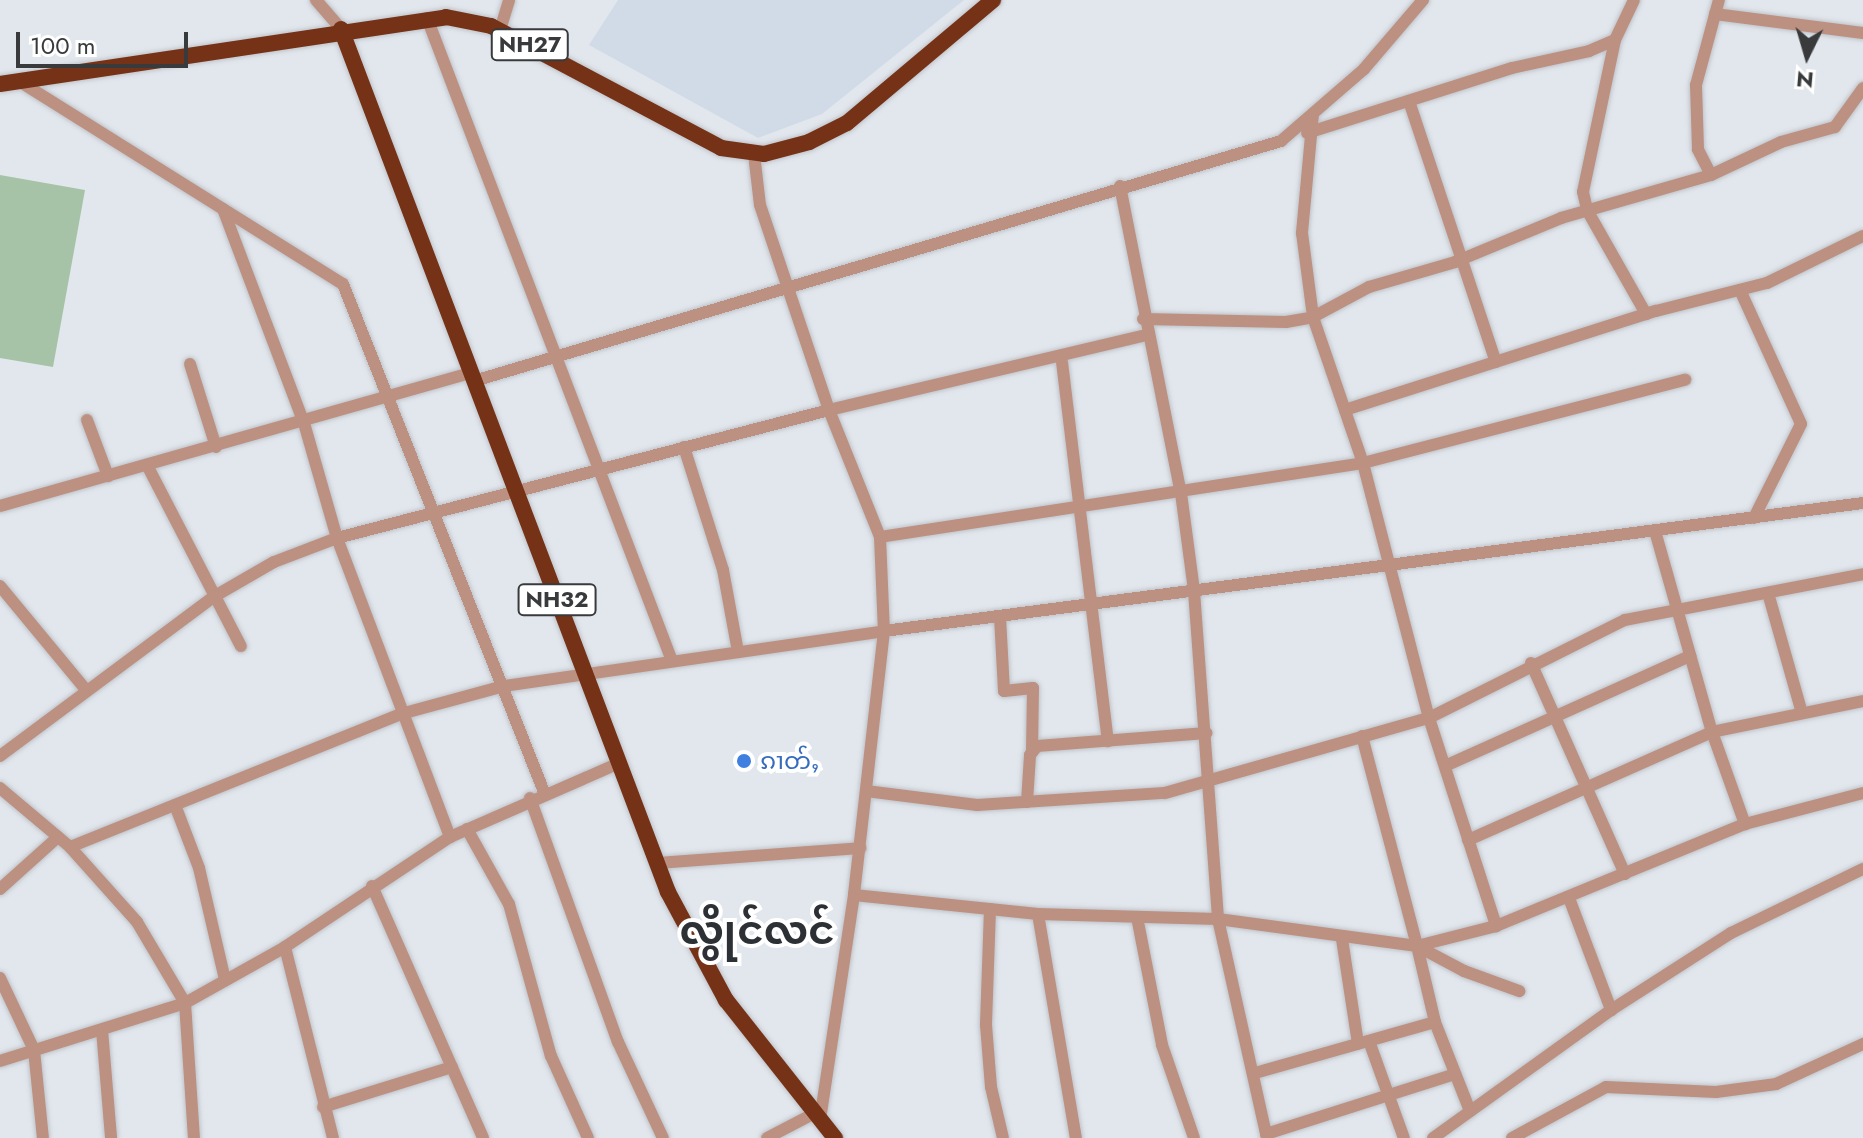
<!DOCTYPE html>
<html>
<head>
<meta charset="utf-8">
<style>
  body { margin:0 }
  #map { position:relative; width:1863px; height:1138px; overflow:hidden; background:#e2e7ed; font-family:Jost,"Noto Sans Myanmar",sans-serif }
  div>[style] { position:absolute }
  .built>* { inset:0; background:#d1dbe7 }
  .green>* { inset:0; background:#a7c3a7 }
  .roads { filter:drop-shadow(0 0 2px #c0c4ca) drop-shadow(0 0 2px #c0c4ca) }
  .minor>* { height:12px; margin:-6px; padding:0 6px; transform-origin:6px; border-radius:6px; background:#bd9181 }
  .highway>* { height:16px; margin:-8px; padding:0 8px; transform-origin:8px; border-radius:8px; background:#763216 }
  .dots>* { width:22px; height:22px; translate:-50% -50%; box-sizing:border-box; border:4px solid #fff; border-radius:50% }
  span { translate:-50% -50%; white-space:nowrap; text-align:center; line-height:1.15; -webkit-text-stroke:8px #fff; paint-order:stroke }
  .shield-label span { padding:2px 6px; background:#fff; border:2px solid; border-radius:6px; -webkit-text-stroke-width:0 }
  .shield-label { font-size:22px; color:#383a3c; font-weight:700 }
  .shop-label { font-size:24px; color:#366cbe }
  .left { translate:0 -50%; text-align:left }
  .town-label { font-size:40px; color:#2d3135; font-weight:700 }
  .north { position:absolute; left:1767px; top:16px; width:80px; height:80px; -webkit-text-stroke:6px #fff; paint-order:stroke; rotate:185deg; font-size:22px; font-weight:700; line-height:32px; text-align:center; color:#383a3c }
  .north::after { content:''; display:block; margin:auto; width:28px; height:36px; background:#383a3c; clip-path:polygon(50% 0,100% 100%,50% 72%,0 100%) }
  .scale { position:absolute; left:16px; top:32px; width:172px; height:36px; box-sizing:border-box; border:4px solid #383a3c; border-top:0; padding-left:10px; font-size:24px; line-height:28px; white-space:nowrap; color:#383a3c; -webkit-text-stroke:6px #fff; paint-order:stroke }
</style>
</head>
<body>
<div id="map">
  <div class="built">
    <div style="clip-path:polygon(618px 0,964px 0,822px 114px,758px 138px,589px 45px)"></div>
  </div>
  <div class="green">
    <div style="clip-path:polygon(0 175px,85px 190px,53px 367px,0 358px)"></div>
  </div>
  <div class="roads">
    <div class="minor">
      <div style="left:316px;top:0;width:38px;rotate:49deg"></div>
      <div style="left:1715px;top:14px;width:149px;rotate:7.3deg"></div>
      <div style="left:427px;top:18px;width:688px;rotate:69.14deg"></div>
      <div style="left:500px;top:30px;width:31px;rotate:-73deg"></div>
      <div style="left:1615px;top:40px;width:155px;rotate:101.9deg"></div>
      <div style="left:1583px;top:192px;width:18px;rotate:77deg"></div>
      <div style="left:1587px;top:210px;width:120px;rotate:60.4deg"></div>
      <div style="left:19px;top:81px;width:382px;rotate:32.1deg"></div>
      <div style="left:343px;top:284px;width:546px;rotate:68.41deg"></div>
      <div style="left:1409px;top:101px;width:275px;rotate:71.6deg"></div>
      <div style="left:1313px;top:114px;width:120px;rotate:95.3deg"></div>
      <div style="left:1302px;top:233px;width:85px;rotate:82.5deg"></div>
      <div style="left:1313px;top:317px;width:154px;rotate:71.1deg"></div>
      <div style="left:1363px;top:463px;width:263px;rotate:75.5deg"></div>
      <div style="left:1429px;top:718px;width:219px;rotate:72.1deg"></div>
      <div style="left:1307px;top:133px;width:215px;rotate:-17.6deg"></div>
      <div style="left:1512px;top:68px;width:79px;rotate:-12.4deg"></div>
      <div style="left:1589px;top:51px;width:28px;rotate:-23deg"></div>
      <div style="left:1615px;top:40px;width:44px;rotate:-64.6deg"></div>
      <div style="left:754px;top:154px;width:51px;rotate:83.3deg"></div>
      <div style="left:760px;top:205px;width:216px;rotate:71.4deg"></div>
      <div style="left:829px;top:410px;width:137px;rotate:68.1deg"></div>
      <div style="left:880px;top:537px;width:94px;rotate:87.6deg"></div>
      <div style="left:884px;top:631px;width:266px;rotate:96.5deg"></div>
      <div style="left:854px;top:895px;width:228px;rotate:98.6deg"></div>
      <div style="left:1711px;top:175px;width:29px;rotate:-117deg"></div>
      <div style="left:1698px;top:149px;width:64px;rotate:-91.8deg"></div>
      <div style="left:1696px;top:85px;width:88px;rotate:-74.9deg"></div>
      <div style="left:1120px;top:186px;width:313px;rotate:78.8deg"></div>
      <div style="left:1181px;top:493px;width:99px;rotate:82.4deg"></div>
      <div style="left:1194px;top:591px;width:329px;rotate:85.8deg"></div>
      <div style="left:1218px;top:919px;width:224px;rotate:77.4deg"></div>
      <div style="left:223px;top:209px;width:229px;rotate:69.3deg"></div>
      <div style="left:304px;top:423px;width:120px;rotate:74deg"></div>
      <div style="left:337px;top:538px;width:320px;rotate:69.3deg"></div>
      <div style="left:1740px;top:290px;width:147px;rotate:65.5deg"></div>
      <div style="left:1801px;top:424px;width:105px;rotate:116.6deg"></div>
      <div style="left:1143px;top:319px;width:143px;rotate:1.2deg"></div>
      <div style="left:1286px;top:322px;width:27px;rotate:-10deg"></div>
      <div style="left:1313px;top:317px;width:64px;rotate:-28.2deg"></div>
      <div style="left:1369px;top:287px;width:90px;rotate:-16.2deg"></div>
      <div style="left:1455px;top:262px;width:115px;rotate:-22.5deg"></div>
      <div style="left:1561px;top:218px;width:156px;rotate:-16deg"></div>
      <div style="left:1711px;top:175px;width:77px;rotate:-25.2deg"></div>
      <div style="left:1781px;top:142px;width:56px;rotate:-15.5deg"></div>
      <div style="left:1835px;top:127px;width:48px;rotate:-54.3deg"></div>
      <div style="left:1062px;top:362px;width:382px;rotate:83.1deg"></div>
      <div style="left:190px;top:364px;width:87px;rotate:72.6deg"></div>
      <div style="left:474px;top:381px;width:842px;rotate:-16.56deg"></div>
      <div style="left:1281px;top:141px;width:110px;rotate:-40.9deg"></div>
      <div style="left:1364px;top:69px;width:91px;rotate:-49.5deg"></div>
      <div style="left:1345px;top:410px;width:326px;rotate:-17.7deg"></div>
      <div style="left:1656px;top:311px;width:114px;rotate:-14.2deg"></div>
      <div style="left:1767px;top:283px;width:107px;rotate:-26.1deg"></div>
      <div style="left:87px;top:420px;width:60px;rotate:69.4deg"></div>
      <div style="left:684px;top:447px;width:129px;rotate:72.4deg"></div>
      <div style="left:723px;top:570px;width:83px;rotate:79.6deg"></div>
      <div style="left:147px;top:465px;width:204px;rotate:62.6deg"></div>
      <div style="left:0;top:506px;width:489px;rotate:-15.8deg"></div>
      <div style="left:1655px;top:531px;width:209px;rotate:74.2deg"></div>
      <div style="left:1712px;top:732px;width:98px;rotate:70.3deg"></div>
      <div style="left:880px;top:537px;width:489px;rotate:-8.7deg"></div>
      <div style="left:1363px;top:463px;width:333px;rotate:-14.5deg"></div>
      <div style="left:0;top:586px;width:136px;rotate:50.4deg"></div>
      <div style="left:1768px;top:593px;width:122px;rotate:74.2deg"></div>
      <div style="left:1000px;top:617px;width:74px;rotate:86.9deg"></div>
      <div style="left:1004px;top:691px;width:29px;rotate:-6deg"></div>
      <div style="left:1033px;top:688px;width:61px;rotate:90.9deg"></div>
      <div style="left:1531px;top:663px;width:231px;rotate:66deg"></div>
      <div style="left:1362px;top:736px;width:217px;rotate:75.3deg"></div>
      <div style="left:0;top:756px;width:268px;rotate:-36.7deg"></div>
      <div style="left:215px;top:596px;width:68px;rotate:-30deg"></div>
      <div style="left:274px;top:562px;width:67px;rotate:-20.9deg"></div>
      <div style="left:337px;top:538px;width:508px;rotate:-14.58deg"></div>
      <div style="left:829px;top:410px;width:326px;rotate:-13.3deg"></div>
      <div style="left:1445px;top:766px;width:269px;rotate:-24.2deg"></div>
      <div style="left:0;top:788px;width:92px;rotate:40.1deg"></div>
      <div style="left:70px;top:847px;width:101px;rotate:48.2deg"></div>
      <div style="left:137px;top:922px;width:94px;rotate:59.3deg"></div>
      <div style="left:185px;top:1003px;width:135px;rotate:86.2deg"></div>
      <div style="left:866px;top:791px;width:112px;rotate:7.2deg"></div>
      <div style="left:977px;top:805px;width:188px;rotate:-3.7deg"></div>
      <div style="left:1165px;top:793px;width:274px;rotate:-15.9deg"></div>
      <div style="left:1429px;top:718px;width:219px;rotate:-26.6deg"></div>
      <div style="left:1625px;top:620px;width:242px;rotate:-10.9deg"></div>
      <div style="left:530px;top:798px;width:259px;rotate:70.2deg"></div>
      <div style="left:618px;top:1042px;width:106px;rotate:64.9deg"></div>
      <div style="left:1027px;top:802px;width:47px;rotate:-86.3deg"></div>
      <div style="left:1030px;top:755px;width:11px;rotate:-52deg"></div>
      <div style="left:1037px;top:746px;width:170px;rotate:-4.4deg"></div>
      <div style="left:175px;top:805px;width:67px;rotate:69.1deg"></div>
      <div style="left:199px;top:868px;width:115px;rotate:76.9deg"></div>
      <div style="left:467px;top:829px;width:86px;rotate:60.8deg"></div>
      <div style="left:509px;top:904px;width:158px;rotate:74.6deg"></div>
      <div style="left:551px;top:1056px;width:90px;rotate:65.7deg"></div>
      <div style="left:1468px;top:840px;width:267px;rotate:-23.9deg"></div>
      <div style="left:1712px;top:732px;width:154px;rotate:-11.6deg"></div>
      <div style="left:70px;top:847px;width:357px;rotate:-21.9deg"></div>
      <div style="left:401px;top:714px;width:107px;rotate:-15.2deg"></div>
      <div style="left:504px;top:686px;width:384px;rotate:-8.2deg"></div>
      <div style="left:884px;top:631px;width:987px;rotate:-7.45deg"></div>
      <div style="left:657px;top:863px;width:204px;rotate:-4.2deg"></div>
      <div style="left:372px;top:886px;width:275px;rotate:66.2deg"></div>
      <div style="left:0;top:889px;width:78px;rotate:-41.9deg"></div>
      <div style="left:854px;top:895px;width:185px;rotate:5.9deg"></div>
      <div style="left:1038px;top:914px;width:180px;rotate:1.6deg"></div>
      <div style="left:1218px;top:919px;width:201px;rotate:7.7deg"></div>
      <div style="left:1417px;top:946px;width:81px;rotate:-14.2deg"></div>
      <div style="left:1496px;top:926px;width:269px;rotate:-22.3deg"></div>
      <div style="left:1745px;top:824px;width:122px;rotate:-14.7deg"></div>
      <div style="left:1569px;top:898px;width:120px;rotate:69.4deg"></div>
      <div style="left:990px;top:909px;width:116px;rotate:92deg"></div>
      <div style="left:986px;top:1025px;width:62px;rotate:85.4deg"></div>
      <div style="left:991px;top:1087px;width:52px;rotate:76.8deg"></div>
      <div style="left:1038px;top:914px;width:227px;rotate:80.4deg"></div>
      <div style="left:1137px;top:917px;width:130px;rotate:78.9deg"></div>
      <div style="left:1162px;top:1045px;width:98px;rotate:71deg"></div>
      <div style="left:1342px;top:939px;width:106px;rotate:81.3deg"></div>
      <div style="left:285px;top:947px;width:197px;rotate:75.9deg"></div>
      <div style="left:0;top:978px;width:80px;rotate:64.7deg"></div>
      <div style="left:34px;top:1050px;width:88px;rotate:84.2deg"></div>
      <div style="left:102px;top:1030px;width:108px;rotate:85.2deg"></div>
      <div style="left:1369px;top:1041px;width:103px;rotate:70.2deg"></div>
      <div style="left:0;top:1061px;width:194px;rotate:-17.4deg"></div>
      <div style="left:185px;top:1003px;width:115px;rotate:-29.2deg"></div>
      <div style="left:285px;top:947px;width:198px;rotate:-33.7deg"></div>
      <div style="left:450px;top:837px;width:184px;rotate:-23.6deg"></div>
      <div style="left:1255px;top:1073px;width:187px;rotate:-15.8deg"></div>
      <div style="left:323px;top:1107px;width:135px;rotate:-17.2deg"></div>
      <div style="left:1470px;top:1111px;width:96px;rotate:-111.5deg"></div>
      <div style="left:1435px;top:1022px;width:78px;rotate:-103.3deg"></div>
      <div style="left:1417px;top:946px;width:53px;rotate:28deg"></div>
      <div style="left:1464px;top:971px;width:59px;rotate:20deg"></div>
      <div style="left:1266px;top:1134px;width:198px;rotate:-17.6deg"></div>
      <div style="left:767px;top:1138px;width:54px;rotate:-27.5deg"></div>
      <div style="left:1433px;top:1138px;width:219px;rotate:-35.7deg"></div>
      <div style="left:1611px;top:1010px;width:143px;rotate:-32.7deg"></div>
      <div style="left:1731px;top:933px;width:147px;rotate:-25.9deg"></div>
      <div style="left:1512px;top:1138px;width:107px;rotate:-28.5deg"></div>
      <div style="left:1606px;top:1087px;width:110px;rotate:2.6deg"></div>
      <div style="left:1716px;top:1092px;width:61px;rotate:-7.6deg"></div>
      <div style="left:1776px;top:1084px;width:96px;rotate:-24.7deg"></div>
    </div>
    <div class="highway">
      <div style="left:341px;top:29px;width:923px;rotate:69.25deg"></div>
      <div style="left:668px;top:892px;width:123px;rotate:61.8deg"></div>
      <div style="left:726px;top:1000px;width:176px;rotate:51.7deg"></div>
      <div style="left:0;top:84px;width:451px;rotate:-8.5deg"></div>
      <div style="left:446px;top:17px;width:46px;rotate:11.3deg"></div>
      <div style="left:491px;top:26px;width:260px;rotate:27.9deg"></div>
      <div style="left:721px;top:148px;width:43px;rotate:7.9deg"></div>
      <div style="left:764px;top:154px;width:47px;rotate:-14.9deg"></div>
      <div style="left:809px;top:142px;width:42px;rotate:-26.6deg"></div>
      <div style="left:847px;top:123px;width:191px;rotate:-40.1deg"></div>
    </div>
  </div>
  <div class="dots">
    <div style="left:744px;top:761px;background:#3f7fe0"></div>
  </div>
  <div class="shield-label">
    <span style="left:530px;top:45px">NH27</span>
    <span style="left:557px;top:600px">NH32</span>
  </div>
  <div class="shop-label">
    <span class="left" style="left:760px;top:761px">ၵၢတ်ႇ</span>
  </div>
  <div class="town-label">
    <span style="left:757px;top:930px">လွိုင်လင်</span>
  </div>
  <div class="north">N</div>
  <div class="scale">100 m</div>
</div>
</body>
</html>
